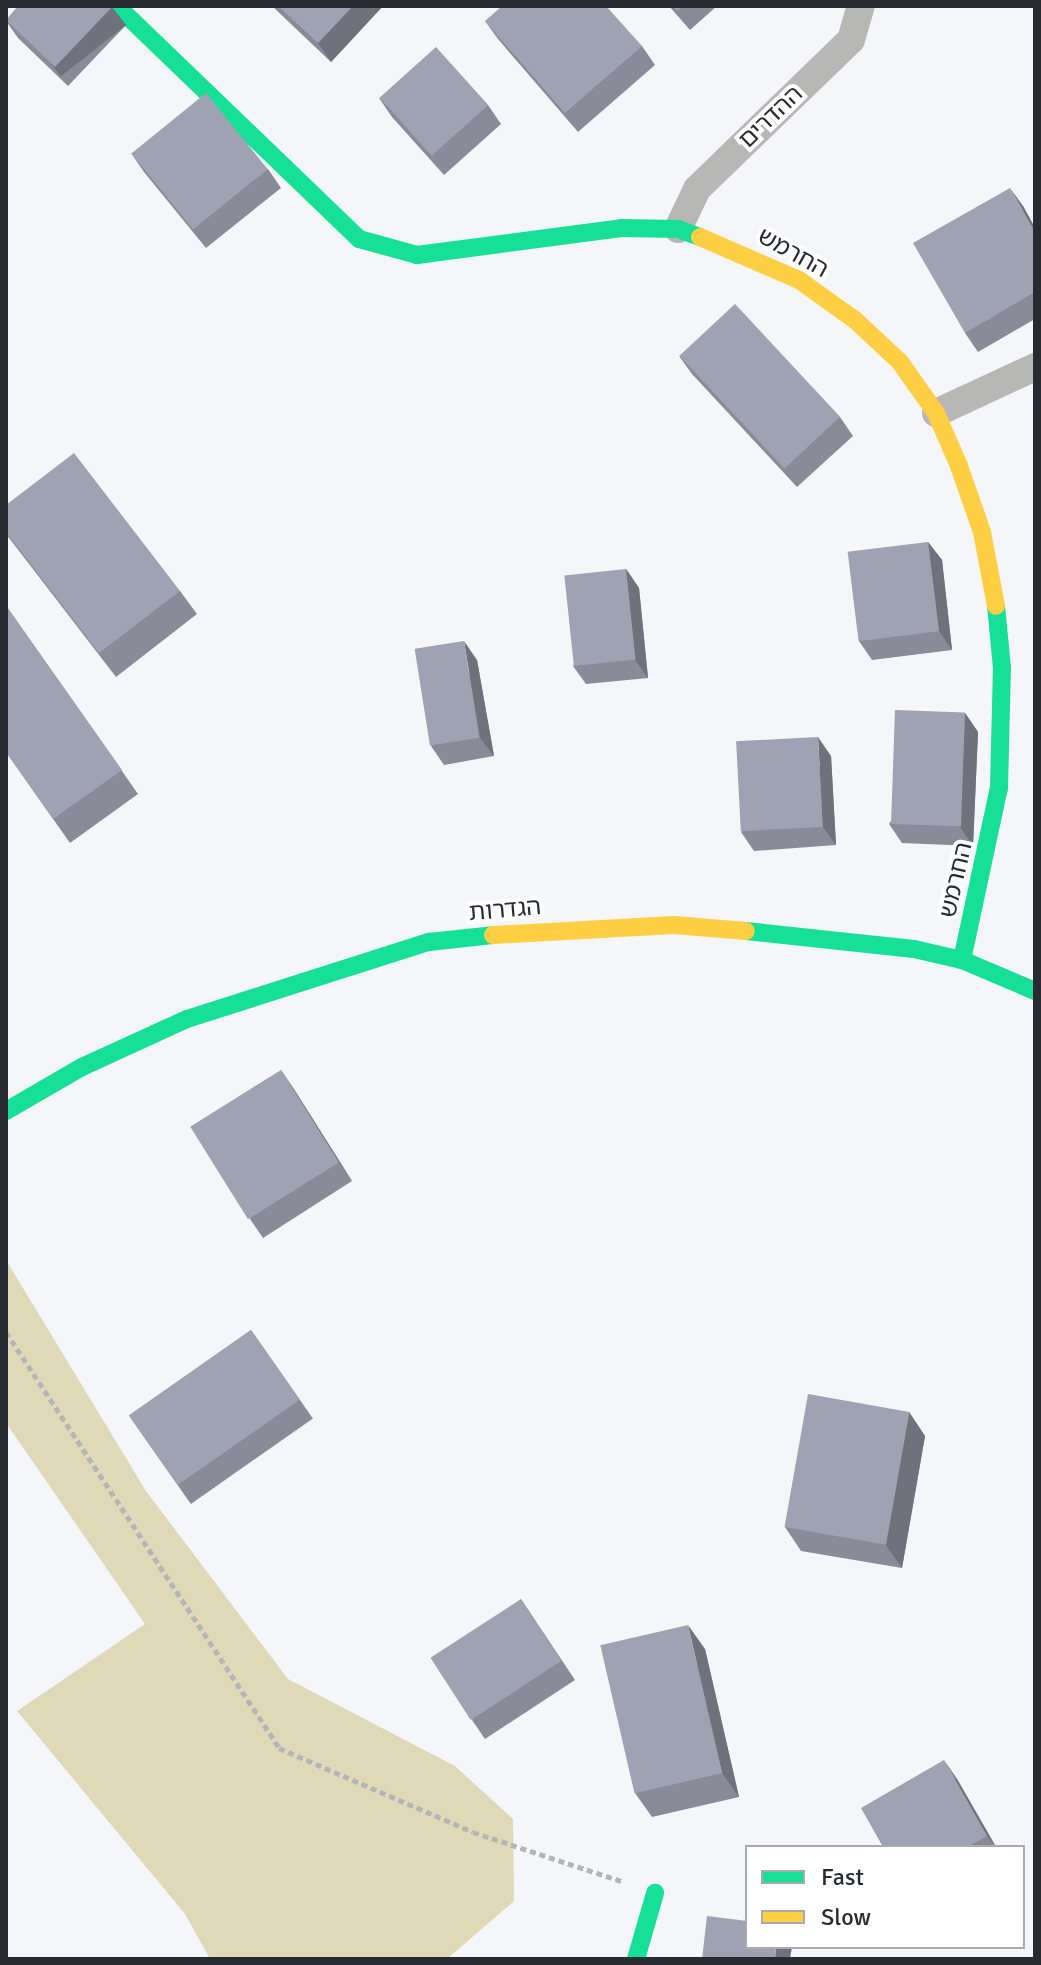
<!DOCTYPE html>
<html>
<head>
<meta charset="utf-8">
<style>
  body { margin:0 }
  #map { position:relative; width:1041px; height:1965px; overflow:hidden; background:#f5f6fa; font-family:Signika,"Noto Sans Hebrew",sans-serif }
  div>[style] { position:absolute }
  .green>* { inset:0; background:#e0d9b7 }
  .path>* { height:5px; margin-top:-2.5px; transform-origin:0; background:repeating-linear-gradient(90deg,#b4b5b6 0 6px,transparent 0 10px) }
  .street>* { height:28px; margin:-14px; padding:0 14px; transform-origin:14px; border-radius:14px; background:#b7b7b6 }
  .fast>* { height:18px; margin:-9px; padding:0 9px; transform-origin:9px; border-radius:9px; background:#16e098 }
  .slow>* { height:18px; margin:-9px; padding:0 9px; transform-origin:9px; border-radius:9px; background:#ffcf43 }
  .wall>* { inset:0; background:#898b99; transform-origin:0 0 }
  .shaded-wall>* { inset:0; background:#6f717d; transform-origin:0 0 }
  .building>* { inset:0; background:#9fa2b2; transform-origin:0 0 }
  span { translate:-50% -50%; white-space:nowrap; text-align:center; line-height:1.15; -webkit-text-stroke:8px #fff; paint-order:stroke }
  .street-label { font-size:24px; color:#282a32 }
  .frame { position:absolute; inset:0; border:8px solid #282a32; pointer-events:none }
  .legend { position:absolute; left:745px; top:1845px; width:280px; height:104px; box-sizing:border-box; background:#fff; border:2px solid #a9aaad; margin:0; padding:10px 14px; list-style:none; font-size:24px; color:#282a32 }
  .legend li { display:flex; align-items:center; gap:16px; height:40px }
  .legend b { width:40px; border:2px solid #a9aaad }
</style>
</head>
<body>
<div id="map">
  <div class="green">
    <div style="clip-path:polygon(6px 1260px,146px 1491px,288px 1679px,455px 1766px,513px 1819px,514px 1901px,447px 1959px,210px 1959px,185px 1914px,17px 1711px,145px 1624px,6px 1423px)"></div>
  </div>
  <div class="path">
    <div style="left:6px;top:1332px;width:498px;rotate:56.7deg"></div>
    <div style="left:279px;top:1748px;width:211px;rotate:23.4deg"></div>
    <div style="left:473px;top:1832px;width:159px;rotate:18.3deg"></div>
  </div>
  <div class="street">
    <div style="left:678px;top:229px;width:44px;rotate:-64.6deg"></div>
    <div style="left:697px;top:189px;width:214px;rotate:-44.1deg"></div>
    <div style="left:851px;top:40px;width:35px;rotate:-74deg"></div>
    <div style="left:936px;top:413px;width:109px;rotate:-24.9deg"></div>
  </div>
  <div class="fast">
    <div style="left:117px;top:6px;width:336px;rotate:43.9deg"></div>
    <div style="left:359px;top:239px;width:60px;rotate:15.4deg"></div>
    <div style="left:417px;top:255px;width:206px;rotate:-7.5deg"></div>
    <div style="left:621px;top:228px;width:57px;rotate:1deg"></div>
    <div style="left:678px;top:229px;width:23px;rotate:20deg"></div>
    <div style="left:746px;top:931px;width:169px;rotate:6.1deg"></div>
    <div style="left:914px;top:949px;width:49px;rotate:12.9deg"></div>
    <div style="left:962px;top:960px;width:79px;rotate:23deg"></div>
    <div style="left:962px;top:960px;width:176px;rotate:-77.9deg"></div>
    <div style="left:999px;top:788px;width:120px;rotate:-88.6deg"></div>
    <div style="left:1002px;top:668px;width:62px;rotate:-95.5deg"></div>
    <div style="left:6px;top:1111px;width:88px;rotate:-30.1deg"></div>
    <div style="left:82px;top:1067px;width:115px;rotate:-24.6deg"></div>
    <div style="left:187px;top:1019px;width:254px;rotate:-17.7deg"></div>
    <div style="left:429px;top:942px;width:64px;rotate:-6.2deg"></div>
    <div style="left:636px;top:1959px;width:69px;rotate:-73.9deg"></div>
  </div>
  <div class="slow">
    <div style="left:700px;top:237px;width:108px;rotate:23.5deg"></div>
    <div style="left:799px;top:280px;width:69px;rotate:35.5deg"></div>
    <div style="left:855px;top:320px;width:62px;rotate:43deg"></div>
    <div style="left:900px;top:362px;width:62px;rotate:54.8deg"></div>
    <div style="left:936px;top:413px;width:58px;rotate:66.5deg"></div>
    <div style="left:959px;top:466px;width:70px;rotate:70.8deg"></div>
    <div style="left:982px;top:532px;width:75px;rotate:79.3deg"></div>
    <div style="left:493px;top:935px;width:181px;rotate:-3.2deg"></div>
    <div style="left:674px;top:925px;width:72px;rotate:4.8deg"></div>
  </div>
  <div class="wall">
    <div style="clip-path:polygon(272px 6px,383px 6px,331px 62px)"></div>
    <div style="clip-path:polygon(669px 6px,717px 6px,690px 30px)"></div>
    <div style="clip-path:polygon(6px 21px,126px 25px,68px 86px,18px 38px)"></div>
    <div style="clip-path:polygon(485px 21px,642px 46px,655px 65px,578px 132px,498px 39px)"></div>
    <div style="clip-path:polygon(379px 98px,488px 105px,501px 124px,444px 175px,392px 117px)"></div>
    <div style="clip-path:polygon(131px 153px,268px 169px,281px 188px,206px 248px,144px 172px)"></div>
    <div style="clip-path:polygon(1023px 206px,1035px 228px,1035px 319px,978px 352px,965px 333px)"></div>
    <div style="clip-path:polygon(679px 356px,840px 417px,853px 436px,797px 487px,692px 374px)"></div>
    <div style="clip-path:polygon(6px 505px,180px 591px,197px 614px,116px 677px,6px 534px)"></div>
    <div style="clip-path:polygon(928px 542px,942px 560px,952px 650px,872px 660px,859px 641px)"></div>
    <div style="clip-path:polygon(626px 569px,639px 588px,648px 678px,586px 684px,573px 666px)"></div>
    <div style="clip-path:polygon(7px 607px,138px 794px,70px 843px,6px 752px)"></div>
    <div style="clip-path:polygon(477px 660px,494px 756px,444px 765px,431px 746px)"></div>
    <div style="clip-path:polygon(965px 713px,978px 732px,973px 846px,902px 843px,889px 824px)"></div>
    <div style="clip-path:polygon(831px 756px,836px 845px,754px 851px,741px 832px)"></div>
    <div style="clip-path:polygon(281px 1070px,352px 1181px,263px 1238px,250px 1219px)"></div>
    <div style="left:251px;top:1330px;width:108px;height:149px;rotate:55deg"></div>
    <div style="clip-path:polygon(909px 1412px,925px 1436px,902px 1568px,801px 1551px,785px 1527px)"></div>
    <div style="clip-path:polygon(521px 1599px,575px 1680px,485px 1739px,472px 1720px)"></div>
    <div style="clip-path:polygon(705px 1649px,739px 1797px,652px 1817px,635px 1793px)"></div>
    <div style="clip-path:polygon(957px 1779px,996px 1847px,883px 1847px)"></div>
  </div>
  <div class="shaded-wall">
    <div style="clip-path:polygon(353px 6px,383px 6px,331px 62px,318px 43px)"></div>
    <div style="left:112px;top:7px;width:23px;height:83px;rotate:52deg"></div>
    <div style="clip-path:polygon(1010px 188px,1023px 206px,1035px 228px,1035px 232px)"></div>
    <div style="clip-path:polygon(928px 542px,942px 560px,952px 650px,939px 631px)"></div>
    <div style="clip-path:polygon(626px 569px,639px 588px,648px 678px,635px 660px)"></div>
    <div style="clip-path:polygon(464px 641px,477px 660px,494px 756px,480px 738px)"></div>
    <div style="clip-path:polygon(965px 713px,978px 732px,973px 846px,960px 827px)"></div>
    <div style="clip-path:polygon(818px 737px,831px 756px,836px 845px,823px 827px)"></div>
    <div style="clip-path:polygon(281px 1070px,294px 1089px,352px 1181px,339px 1162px)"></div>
    <div style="clip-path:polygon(909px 1412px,925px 1436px,902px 1568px,885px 1544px)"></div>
    <div style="clip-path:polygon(688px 1625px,705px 1649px,739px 1797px,722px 1773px)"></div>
    <div style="clip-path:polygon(944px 1760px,957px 1779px,996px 1847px,987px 1836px)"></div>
    <div style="clip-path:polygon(776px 1947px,792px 1947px,790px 1959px,775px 1959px)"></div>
  </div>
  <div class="building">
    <div style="clip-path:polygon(18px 6px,112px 6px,112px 7px,55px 67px,6px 20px)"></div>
    <div style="clip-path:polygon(278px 6px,353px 6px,318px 43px)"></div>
    <div style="clip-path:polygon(502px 6px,606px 6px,642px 46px,565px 113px,485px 21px)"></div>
    <div style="clip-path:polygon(673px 6px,683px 6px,677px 11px)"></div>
    <div style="left:436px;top:47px;width:78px;height:76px;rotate:48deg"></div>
    <div style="left:206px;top:93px;width:98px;height:96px;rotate:51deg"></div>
    <div style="clip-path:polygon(1010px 188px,1035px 232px,1035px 292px,965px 333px,913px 243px)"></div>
    <div style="left:735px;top:304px;width:154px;height:76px;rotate:47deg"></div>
    <div style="clip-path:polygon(74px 453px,180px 591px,99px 653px,6px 532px,6px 505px)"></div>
    <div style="left:928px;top:542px;width:90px;height:81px;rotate:83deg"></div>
    <div style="left:626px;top:569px;width:91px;height:62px;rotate:84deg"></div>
    <div style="clip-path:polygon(7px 607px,122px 770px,53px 819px,6px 752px,6px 608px)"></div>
    <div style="left:464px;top:641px;width:98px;height:50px;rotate:81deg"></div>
    <div style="left:895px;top:710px;width:70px;height:114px;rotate:2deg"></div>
    <div style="left:818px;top:737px;width:90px;height:82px;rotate:87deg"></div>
    <div style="left:281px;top:1070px;width:109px;height:107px;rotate:58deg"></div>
    <div style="left:251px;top:1330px;width:85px;height:149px;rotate:55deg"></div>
    <div style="left:808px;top:1394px;width:103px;height:135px;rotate:10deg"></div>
    <div style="left:521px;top:1599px;width:74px;height:108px;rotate:57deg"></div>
    <div style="left:688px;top:1625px;width:152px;height:90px;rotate:77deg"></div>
    <div style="clip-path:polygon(944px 1760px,987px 1836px,967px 1847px,883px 1847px,861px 1808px)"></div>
    <div style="clip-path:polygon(707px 1916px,747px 1921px,747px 1947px,776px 1947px,775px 1959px,702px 1959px)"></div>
  </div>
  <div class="street-label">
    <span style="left:771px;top:117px;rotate:-44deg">ההדרים</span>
    <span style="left:793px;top:253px;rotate:29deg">החרמש</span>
    <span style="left:956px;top:880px;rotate:-77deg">החרמש</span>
    <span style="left:505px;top:910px;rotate:-5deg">הגדרות</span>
  </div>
  <div class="frame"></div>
  <ul class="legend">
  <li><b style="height:10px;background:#16e098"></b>Fast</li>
  <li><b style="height:10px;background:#ffcf43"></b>Slow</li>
  </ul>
</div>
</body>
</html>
